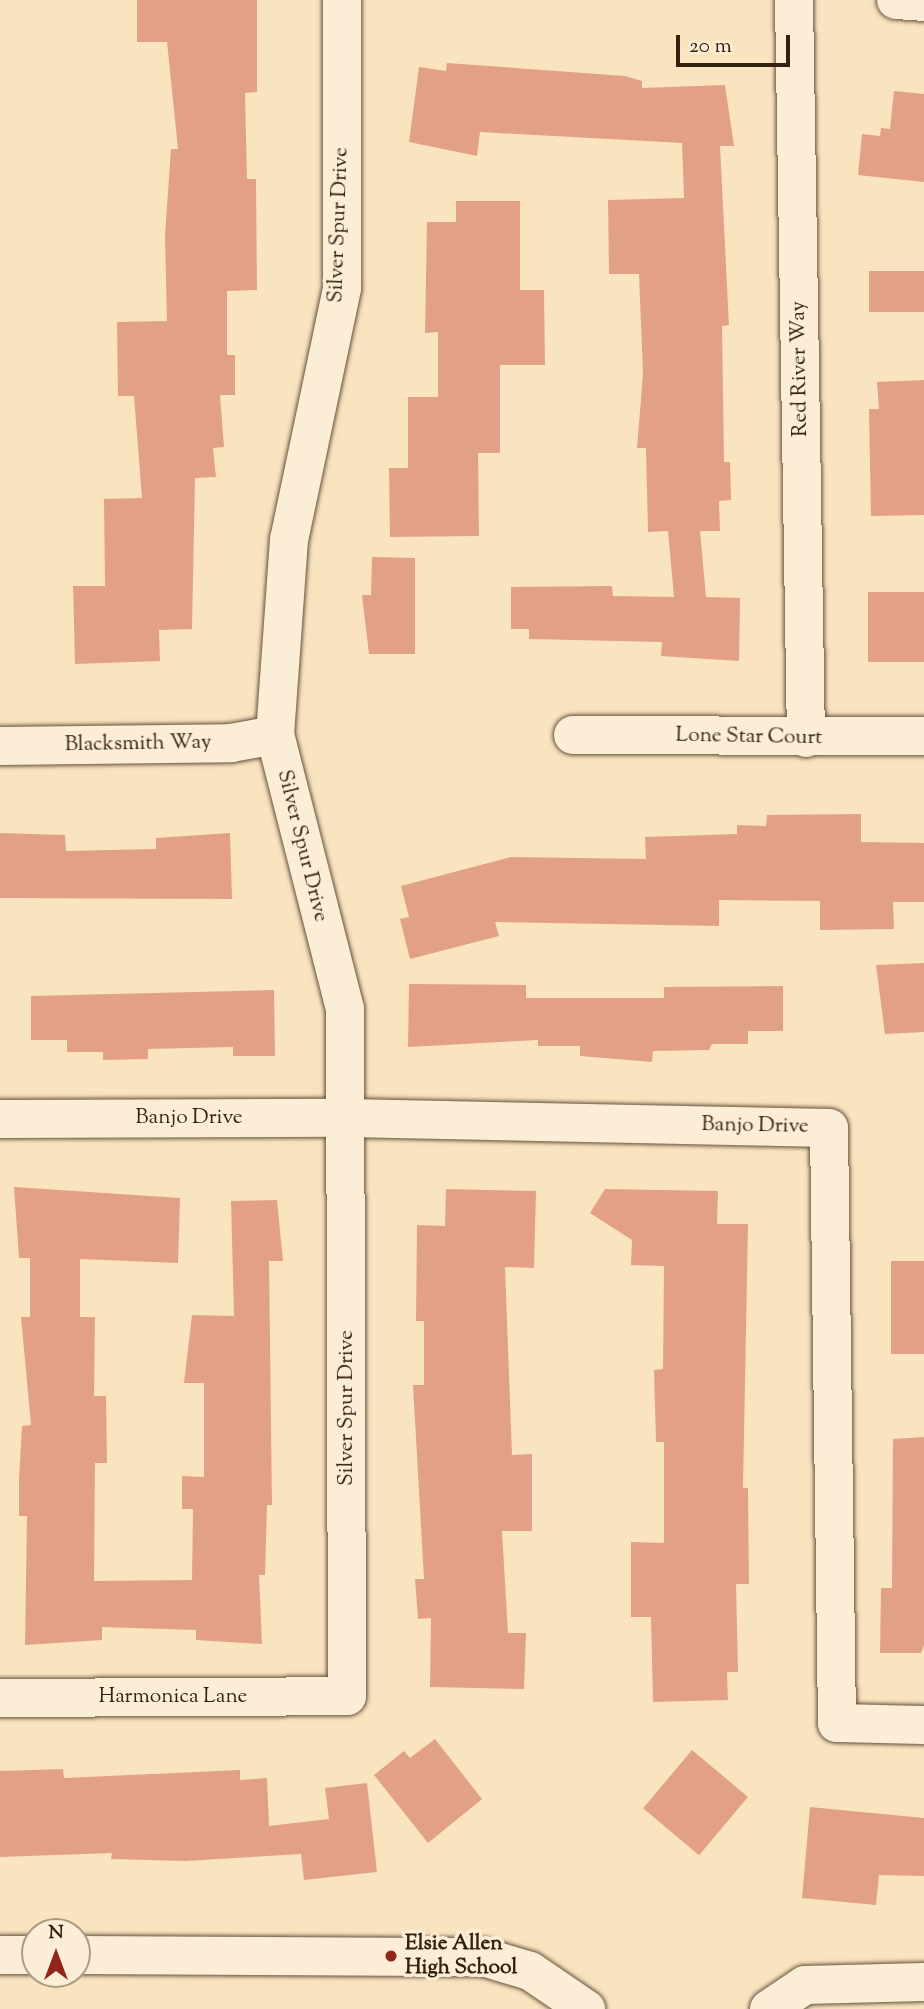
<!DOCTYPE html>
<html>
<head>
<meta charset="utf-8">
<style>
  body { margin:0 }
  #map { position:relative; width:924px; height:2009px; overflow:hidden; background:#fae4c0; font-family:"Sorts Mill Goudy",serif }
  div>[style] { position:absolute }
  .building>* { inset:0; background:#e2a187; transform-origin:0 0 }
  .roads { filter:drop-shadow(0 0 2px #66523c) drop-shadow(0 0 2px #66523c) }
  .minor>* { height:38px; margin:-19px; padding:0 19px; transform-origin:19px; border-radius:19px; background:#fcedd6 }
  .dots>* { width:19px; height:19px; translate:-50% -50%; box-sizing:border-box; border:4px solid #fcedd6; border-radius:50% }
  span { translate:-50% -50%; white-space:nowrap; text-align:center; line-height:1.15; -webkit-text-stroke:7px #fcedd6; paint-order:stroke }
  .street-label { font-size:21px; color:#352110 }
  .poi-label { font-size:21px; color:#352110; font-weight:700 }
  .left { translate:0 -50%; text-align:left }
  .north { position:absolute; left:21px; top:1918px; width:70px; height:70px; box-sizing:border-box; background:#fcedd6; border:2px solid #ac9b87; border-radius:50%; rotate:0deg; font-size:19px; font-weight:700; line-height:28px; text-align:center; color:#352110 }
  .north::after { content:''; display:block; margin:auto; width:24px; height:32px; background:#8f2418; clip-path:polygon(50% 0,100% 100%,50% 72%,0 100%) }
  .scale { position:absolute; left:676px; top:35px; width:114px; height:32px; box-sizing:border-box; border:4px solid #352110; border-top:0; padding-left:9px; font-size:21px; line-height:24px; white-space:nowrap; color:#352110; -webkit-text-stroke:5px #fcedd6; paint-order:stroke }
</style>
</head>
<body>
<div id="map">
  <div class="building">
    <div style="clip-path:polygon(137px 0,257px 0,257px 92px,245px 93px,247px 179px,256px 179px,257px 290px,227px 291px,227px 355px,235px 355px,235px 395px,220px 395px,224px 447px,213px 448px,216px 477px,195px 478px,192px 629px,159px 630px,160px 661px,75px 664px,73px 586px,105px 586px,104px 499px,142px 498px,134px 396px,118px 396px,117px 322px,167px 321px,165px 235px,171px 149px,178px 149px,167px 42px,137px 42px)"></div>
    <div style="clip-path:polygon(447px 63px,625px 76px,642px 81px,642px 88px,725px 85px,734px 146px,720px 146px,729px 325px,722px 326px,724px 462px,730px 462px,731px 500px,719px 501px,720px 531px,700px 531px,706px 597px,740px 598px,739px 661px,661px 656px,662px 642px,529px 639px,529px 629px,511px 629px,511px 587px,612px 586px,613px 596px,674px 597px,668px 531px,648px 532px,646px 448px,637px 448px,643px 374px,639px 274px,609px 274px,608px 200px,684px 198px,682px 143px,480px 132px,477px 156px,409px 142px,419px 67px,446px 71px)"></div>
    <div style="clip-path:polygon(894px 91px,924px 94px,924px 182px,858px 175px,862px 134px,880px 136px,881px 128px,890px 129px)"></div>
    <div style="clip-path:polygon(456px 201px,520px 201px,520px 290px,544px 290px,545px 365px,500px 365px,500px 453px,478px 453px,479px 536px,390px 537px,389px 468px,408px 468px,408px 397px,438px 397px,438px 332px,425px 333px,427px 222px,456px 222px)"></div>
    <div style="left:924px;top:271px;width:41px;height:55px;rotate:90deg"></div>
    <div style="clip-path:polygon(924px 380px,924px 515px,871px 516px,869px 409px,879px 409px,877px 382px)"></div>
    <div style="clip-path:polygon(372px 557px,415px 558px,415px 654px,369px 654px,362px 595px,371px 595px)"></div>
    <div style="left:924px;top:592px;width:70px;height:56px;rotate:90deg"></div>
    <div style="clip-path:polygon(861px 814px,861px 842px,924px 843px,924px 902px,893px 902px,894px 929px,820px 930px,820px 901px,719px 900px,719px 926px,495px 922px,499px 936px,410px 959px,400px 919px,409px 917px,401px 886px,511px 857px,646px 859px,645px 837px,737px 834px,737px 825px,766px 826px,767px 815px)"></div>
    <div style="clip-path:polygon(0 833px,65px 835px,66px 851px,156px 849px,156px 838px,230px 833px,232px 899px,0 898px)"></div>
    <div style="clip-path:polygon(924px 963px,924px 1032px,885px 1034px,876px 965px)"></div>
    <div style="clip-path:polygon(409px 984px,526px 985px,526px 998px,664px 998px,664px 987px,783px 986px,783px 1031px,748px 1031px,748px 1044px,712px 1044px,709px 1050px,653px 1051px,652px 1062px,580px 1056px,580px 1046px,538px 1046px,538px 1040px,408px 1047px)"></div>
    <div style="clip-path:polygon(274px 990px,275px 1056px,233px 1056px,233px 1047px,148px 1049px,148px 1059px,103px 1060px,103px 1052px,67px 1052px,67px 1040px,31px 1040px,31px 996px)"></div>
    <div style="clip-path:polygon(14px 1187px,180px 1198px,178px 1263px,80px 1259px,80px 1317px,95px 1317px,94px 1396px,106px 1396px,107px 1463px,95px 1463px,94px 1581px,192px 1580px,193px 1509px,182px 1509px,182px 1476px,204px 1477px,204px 1383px,184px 1383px,192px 1315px,234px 1316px,231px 1201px,277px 1200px,283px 1261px,269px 1261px,272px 1505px,267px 1505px,265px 1575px,259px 1575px,262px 1644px,196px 1640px,196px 1630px,102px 1627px,102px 1640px,25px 1645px,27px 1516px,19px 1516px,19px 1479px,22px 1426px,31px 1425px,21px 1317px,30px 1317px,30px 1258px,19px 1258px)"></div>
    <div style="clip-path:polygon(446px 1189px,536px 1191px,534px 1268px,505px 1267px,512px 1455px,532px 1454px,532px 1531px,502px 1531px,508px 1633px,526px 1633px,524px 1689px,430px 1687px,431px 1618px,418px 1619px,415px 1579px,424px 1579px,413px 1385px,424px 1385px,424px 1321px,416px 1321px,417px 1225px,445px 1226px)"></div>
    <div style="clip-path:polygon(605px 1189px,718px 1191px,717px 1224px,748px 1224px,743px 1488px,748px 1488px,749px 1584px,736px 1584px,738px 1672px,727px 1672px,728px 1700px,653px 1702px,651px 1617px,631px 1617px,631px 1542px,664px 1543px,664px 1442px,656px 1442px,654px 1370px,663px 1369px,664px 1266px,631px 1265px,632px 1240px,590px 1213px)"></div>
    <div style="left:924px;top:1261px;width:93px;height:33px;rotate:90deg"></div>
    <div style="clip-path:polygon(924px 1437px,924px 1645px,921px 1653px,880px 1653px,881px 1588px,892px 1588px,893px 1439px)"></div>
    <div style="clip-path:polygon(435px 1739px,482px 1799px,428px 1843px,374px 1775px,404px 1751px,410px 1758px)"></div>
    <div style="left:692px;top:1750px;width:73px;height:76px;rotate:40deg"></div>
    <div style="clip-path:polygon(63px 1769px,64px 1778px,240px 1770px,240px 1780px,267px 1778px,269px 1826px,329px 1819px,325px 1788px,367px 1783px,377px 1872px,304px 1880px,301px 1854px,186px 1861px,111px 1859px,112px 1853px,0 1857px,0 1771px)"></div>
    <div style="clip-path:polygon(810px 1807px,924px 1818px,924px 1876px,879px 1875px,876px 1905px,802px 1898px)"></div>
  </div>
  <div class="roads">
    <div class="minor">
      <div style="left:794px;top:0;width:738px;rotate:89.07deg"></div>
      <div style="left:896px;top:0;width:28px;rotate:4deg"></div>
      <div style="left:573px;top:735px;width:351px;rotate:0.2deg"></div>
      <div style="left:0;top:746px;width:231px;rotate:-0.7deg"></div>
      <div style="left:231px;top:743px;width:45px;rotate:-10.3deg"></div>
      <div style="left:0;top:1119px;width:347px;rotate:-0.2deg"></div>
      <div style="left:347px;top:1118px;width:482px;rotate:1.2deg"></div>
      <div style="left:829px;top:1128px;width:595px;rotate:89.23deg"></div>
      <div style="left:837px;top:1723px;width:87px;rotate:1.3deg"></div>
      <div style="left:0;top:1698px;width:347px;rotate:-0.3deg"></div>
      <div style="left:347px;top:1696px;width:687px;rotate:-90.17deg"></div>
      <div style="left:345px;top:1009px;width:283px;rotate:-104.3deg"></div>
      <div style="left:275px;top:735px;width:196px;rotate:-85.9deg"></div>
      <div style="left:289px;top:540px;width:258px;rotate:-78.1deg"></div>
      <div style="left:342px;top:288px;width:288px;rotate:-90deg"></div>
      <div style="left:0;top:1955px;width:35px"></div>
      <div style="left:77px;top:1955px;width:406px;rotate:0.3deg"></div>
      <div style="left:483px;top:1957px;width:49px;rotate:16.6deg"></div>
      <div style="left:530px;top:1971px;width:68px;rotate:34.2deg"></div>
      <div style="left:769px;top:2009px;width:43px;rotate:-33.7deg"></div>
      <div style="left:805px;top:1985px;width:119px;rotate:-1.4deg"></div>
    </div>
  </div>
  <div class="dots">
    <div style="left:391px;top:1956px;background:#8f2418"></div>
  </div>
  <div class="street-label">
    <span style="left:339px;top:225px;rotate:-88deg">Silver Spur Drive</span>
    <span style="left:800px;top:369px;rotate:-91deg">Red River Way</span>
    <span style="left:749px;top:737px;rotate:1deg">Lone Star Court</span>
    <span style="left:138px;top:744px;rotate:-1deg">Blacksmith Way</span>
    <span style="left:302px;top:846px;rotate:76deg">Silver Spur Drive</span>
    <span style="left:189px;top:1118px">Banjo Drive</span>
    <span style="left:755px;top:1126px;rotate:1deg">Banjo Drive</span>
    <span style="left:347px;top:1408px;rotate:-90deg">Silver Spur Drive</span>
    <span style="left:173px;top:1697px">Harmonica Lane</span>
  </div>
  <div class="poi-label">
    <span class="left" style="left:405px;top:1956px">Elsie Allen<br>High School</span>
  </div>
  <div class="north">N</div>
  <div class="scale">20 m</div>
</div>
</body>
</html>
